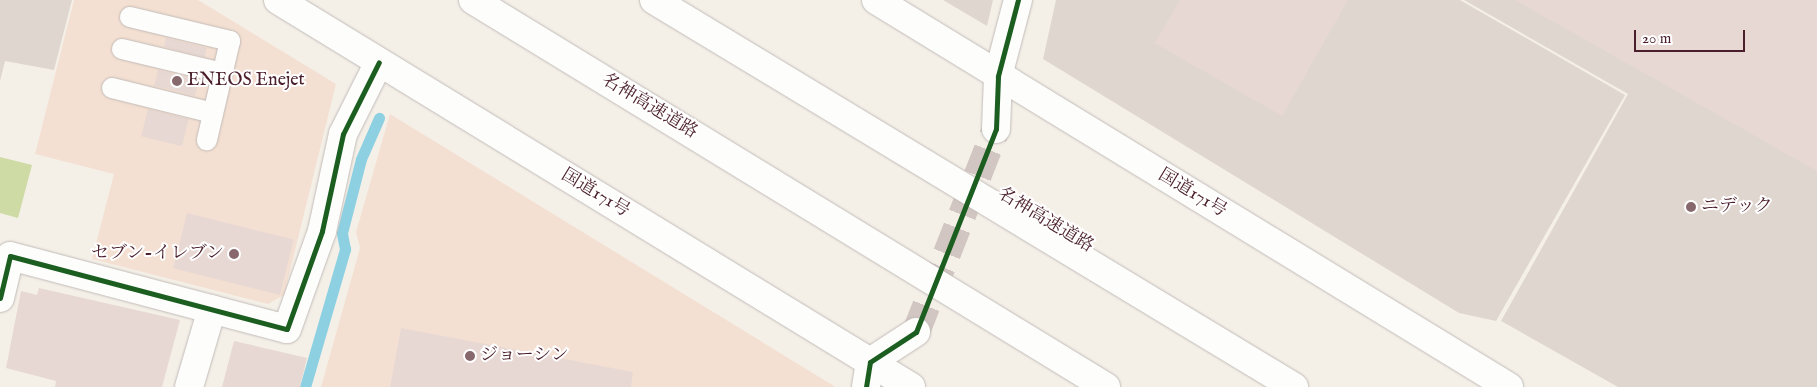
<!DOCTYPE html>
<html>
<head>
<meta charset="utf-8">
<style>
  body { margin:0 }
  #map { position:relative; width:1817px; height:387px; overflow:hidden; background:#f4f0e8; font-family:"IM FELL English","Noto Serif JP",serif }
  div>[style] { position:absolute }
  .built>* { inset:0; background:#f4e0d2 }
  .industrial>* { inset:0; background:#e0d6d0 }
  .green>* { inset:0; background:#cedba5 }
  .stream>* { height:11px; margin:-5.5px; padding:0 5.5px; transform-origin:5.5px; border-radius:5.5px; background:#8dd0e2 }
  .building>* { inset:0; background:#e7d8d3; transform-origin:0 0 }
  .street-tunnel>* { height:28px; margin-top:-14px; transform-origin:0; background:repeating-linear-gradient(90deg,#d2c6c2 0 28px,transparent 0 42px) }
  .roads { filter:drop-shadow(0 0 1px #c2bbb8) drop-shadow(0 0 1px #c2bbb8) }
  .lane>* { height:20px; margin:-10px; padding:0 10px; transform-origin:10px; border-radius:10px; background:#fdfdfc }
  .street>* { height:28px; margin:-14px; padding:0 14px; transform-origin:14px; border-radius:14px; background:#fdfdfc }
  .highway>* { height:28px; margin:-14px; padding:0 14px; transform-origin:14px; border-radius:14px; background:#fdfdfc }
  .cycleway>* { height:5px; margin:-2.5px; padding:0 2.5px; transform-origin:2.5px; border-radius:2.5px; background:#1b5e20 }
  .dots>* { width:14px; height:14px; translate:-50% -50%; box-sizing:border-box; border:2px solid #fff; border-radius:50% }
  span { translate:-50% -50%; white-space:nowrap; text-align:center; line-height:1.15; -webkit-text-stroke:4px #fff; paint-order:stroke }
  .poi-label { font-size:18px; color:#4a1f2b }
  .left { translate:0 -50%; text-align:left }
  .right { translate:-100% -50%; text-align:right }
  .street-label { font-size:18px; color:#4a1f2b }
  .scale { position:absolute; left:1634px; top:30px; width:111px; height:22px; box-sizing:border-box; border:2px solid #4a1f2b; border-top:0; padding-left:6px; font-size:15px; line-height:18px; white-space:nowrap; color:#4a1f2b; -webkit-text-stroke:4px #fff; paint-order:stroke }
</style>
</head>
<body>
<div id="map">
  <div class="built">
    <div style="clip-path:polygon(74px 0,198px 0,336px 84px,284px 295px,268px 304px,92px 259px,114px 174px,35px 154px)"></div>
    <div style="clip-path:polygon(390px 114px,834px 386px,834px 387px,321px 387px,360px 248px,356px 232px)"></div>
  </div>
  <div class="industrial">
    <div style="clip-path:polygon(0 0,72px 0,54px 70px,5px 61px,0 81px)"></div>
    <div style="clip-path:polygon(943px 0,993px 0,987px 26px)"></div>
    <div style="clip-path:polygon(1056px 0,1460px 0,1625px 95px,1496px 321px,1459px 313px,1043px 59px)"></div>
    <div style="clip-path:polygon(1464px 0,1817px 0,1817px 387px,1618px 387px,1501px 321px,1628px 94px)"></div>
  </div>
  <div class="green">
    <div style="clip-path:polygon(0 157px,32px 165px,18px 218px,0 213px)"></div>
  </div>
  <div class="stream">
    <div style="left:305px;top:387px;width:144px;rotate:-73.8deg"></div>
    <div style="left:345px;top:249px;width:16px;rotate:-101deg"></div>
    <div style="left:342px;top:233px;width:76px;rotate:-75.6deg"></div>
    <div style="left:361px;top:159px;width:45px;rotate:-66.3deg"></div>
  </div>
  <div class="building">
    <div style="clip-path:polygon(1180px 0,1348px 0,1282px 116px,1155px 43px)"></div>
    <div style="clip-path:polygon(1515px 0,1817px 0,1817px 171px)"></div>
    <div style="left:166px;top:38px;width:42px;height:9px;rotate:14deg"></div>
    <div style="left:158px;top:70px;width:42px;height:16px;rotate:14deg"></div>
    <div style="left:148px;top:109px;width:42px;height:28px;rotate:14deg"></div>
    <div style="left:187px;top:213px;width:110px;height:57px;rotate:14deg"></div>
    <div style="clip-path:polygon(39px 288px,180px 320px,162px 387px,55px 387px,56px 381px,6px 368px,21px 291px,37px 295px)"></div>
    <div style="clip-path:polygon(401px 328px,633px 372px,631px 387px,390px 387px)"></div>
    <div style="clip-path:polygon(234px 341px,307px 358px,300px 387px,222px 387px)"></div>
  </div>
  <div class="street-tunnel">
    <div style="left:916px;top:332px;width:218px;rotate:-68.5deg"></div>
  </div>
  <div class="roads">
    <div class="lane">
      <div style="left:130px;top:17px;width:103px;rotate:13.5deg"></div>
      <div style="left:230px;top:41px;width:102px;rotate:103.1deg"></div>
      <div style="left:122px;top:49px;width:103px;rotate:13.5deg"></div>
      <div style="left:112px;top:88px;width:104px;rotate:13.9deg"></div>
    </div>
    <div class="street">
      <div style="left:996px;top:129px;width:53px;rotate:-87.8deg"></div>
      <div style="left:998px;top:76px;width:79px;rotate:-75.3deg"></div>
      <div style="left:0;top:298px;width:43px;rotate:-76.6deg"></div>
      <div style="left:10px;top:256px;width:286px;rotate:14.8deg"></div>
      <div style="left:287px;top:329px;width:104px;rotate:-70.3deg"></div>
      <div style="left:322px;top:231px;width:99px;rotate:-77.8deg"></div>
      <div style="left:343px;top:134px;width:80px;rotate:-63.4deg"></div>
      <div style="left:189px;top:387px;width:81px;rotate:-73.6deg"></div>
      <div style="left:866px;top:387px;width:25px;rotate:-81deg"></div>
      <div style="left:870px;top:362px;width:55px;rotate:-33.1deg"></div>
    </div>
    <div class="highway">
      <div style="left:278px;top:0;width:742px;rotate:31.44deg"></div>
      <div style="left:473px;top:0;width:742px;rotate:31.44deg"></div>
      <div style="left:654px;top:0;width:748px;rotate:31.16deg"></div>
      <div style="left:876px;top:0;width:742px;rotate:31.44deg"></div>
    </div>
  </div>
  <div class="cycleway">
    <div style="left:0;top:298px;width:43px;rotate:-76.6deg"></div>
    <div style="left:10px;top:256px;width:286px;rotate:14.8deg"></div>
    <div style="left:287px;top:329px;width:104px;rotate:-70.3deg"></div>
    <div style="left:322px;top:231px;width:99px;rotate:-77.8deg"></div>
    <div style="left:343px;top:134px;width:80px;rotate:-63.4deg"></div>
    <div style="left:866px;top:387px;width:25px;rotate:-81deg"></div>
    <div style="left:870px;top:362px;width:55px;rotate:-33.1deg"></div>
    <div style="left:916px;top:332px;width:218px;rotate:-68.5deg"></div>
    <div style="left:996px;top:129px;width:53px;rotate:-87.8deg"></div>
    <div style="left:998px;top:76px;width:79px;rotate:-75.3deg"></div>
  </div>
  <div class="dots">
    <div style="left:177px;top:81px;background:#86686d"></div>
    <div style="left:1691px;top:207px;background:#86686d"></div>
    <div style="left:234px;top:254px;background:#86686d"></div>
    <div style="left:470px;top:356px;background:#86686d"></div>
  </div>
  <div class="poi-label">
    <span class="left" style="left:187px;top:81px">ENEOS Enejet</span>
    <span class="left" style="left:1701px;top:207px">ニデック</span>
    <span class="right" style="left:224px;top:254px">セブン-イレブン</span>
    <span class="left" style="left:480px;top:356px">ジョーシン</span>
  </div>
  <div class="street-label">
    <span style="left:649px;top:107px;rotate:31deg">名神高速道路</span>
    <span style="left:595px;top:194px;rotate:31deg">国道171号</span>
    <span style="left:1192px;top:194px;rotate:31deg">国道171号</span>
    <span style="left:1045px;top:221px;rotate:31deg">名神高速道路</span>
  </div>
  <div class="scale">20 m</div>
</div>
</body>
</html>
